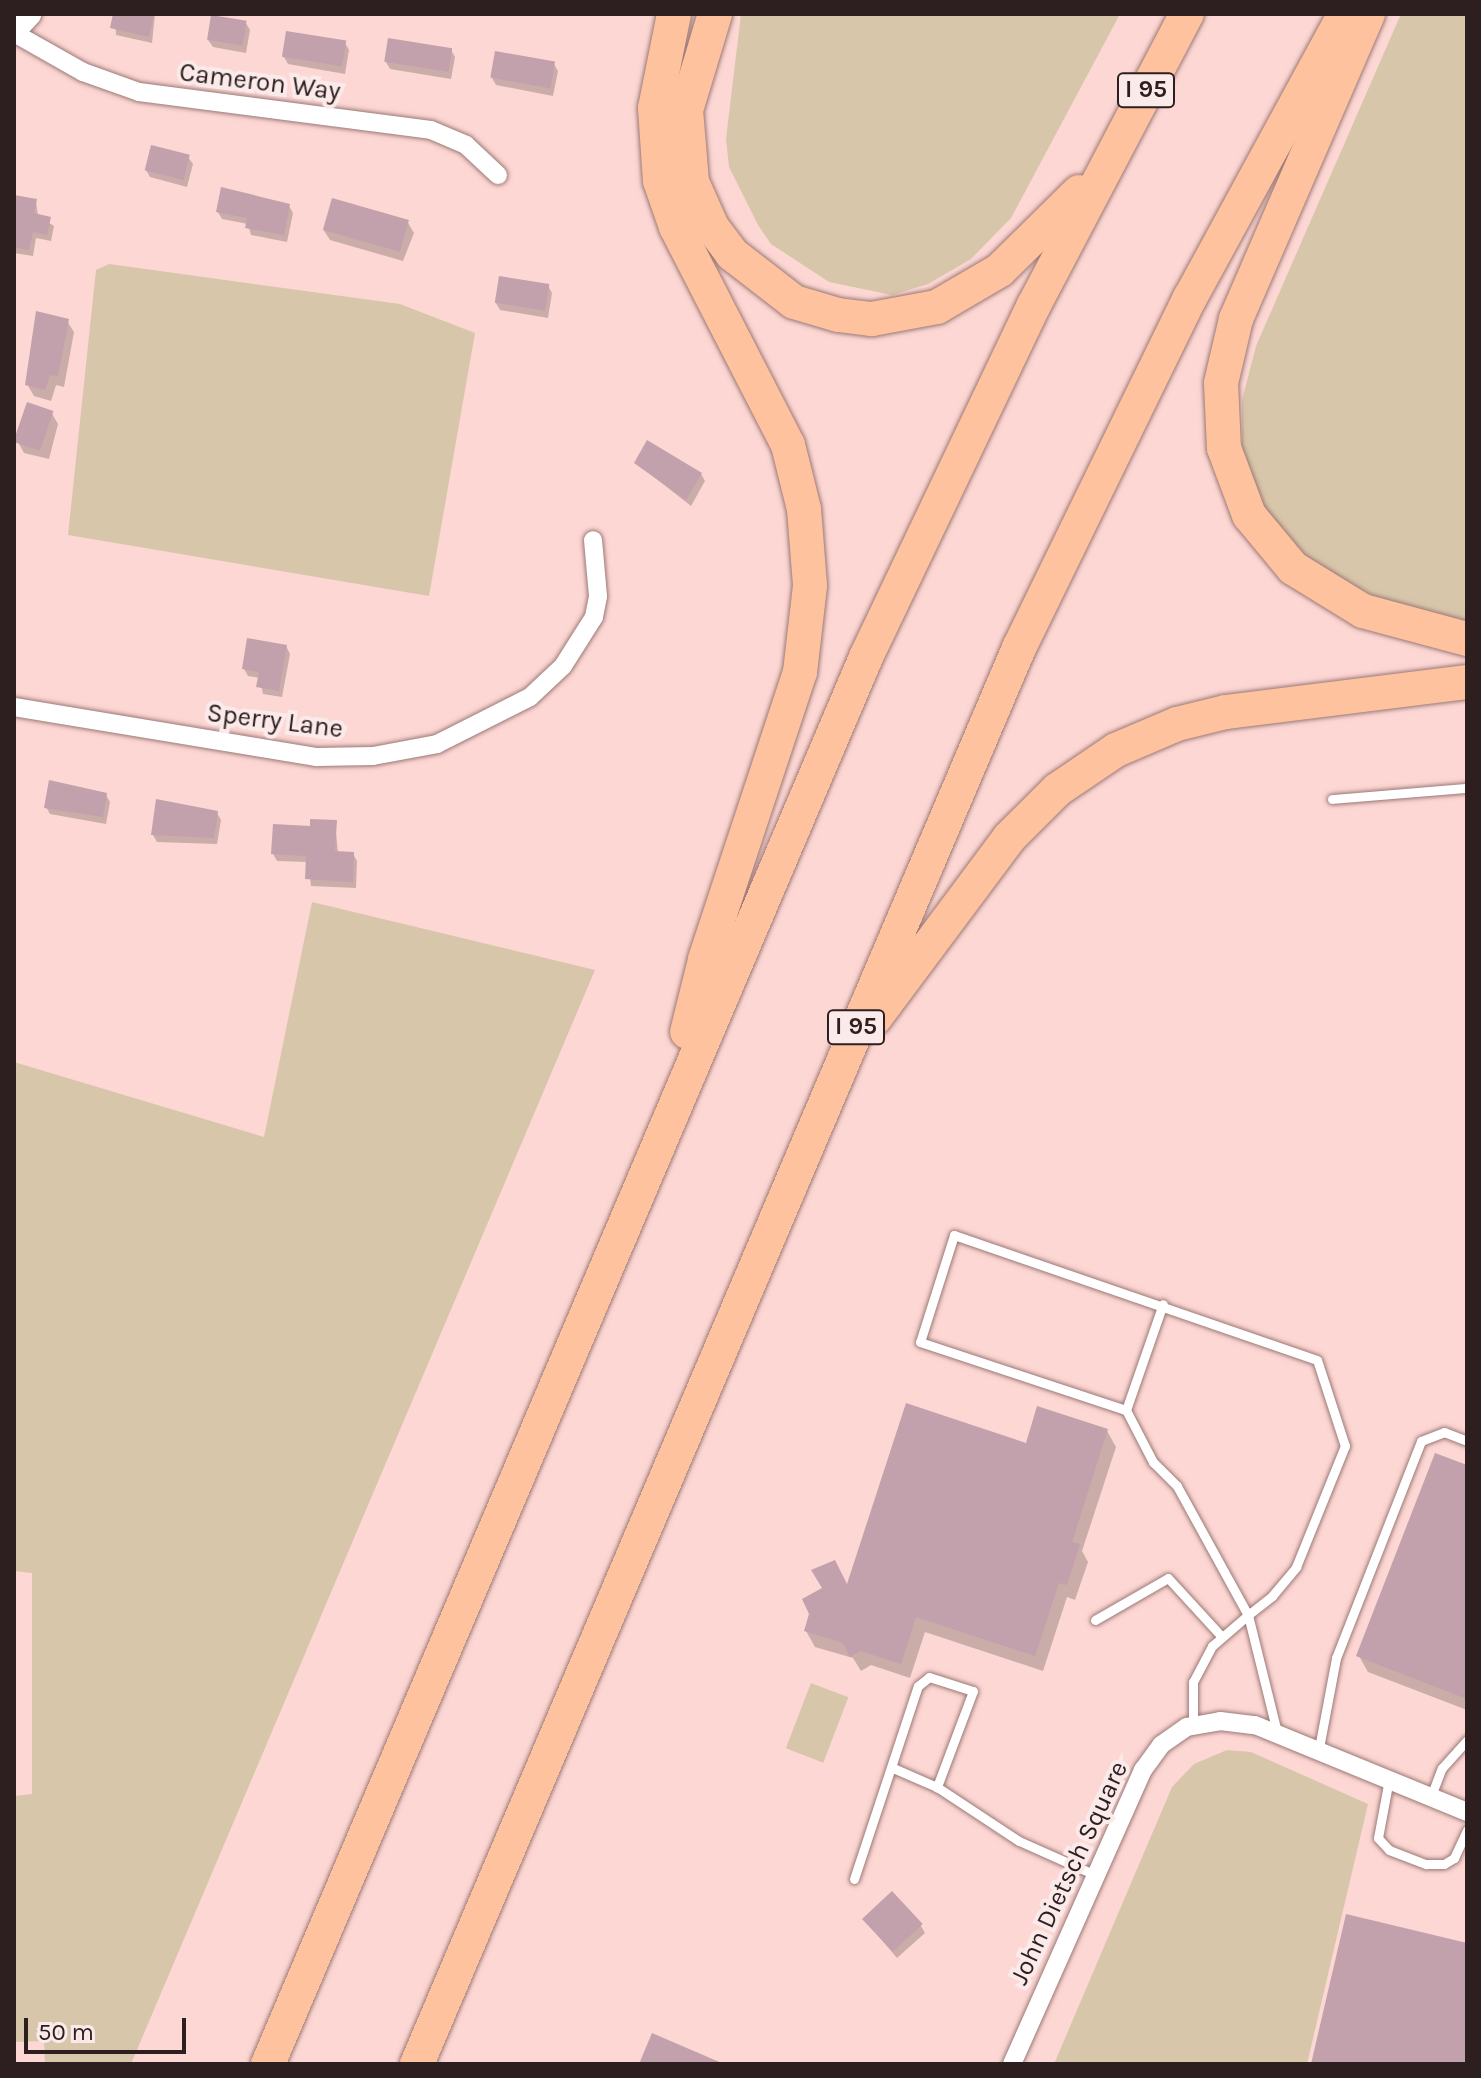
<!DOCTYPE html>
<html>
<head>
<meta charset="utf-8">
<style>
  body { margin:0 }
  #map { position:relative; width:1481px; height:2078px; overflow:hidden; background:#fdd7d4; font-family:Karla,sans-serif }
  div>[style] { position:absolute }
  .green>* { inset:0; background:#d8c6aa; transform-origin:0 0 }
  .shadow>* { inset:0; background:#0003 }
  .building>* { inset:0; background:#c2a0ac; transform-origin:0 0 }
  .roads { filter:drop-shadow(0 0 2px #9b7976) drop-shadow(0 0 2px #9b7976) }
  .lane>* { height:9px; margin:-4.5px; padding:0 4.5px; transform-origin:4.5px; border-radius:4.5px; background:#fff }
  .street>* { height:18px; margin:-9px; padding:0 9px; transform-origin:9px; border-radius:9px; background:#fff }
  .secondary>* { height:26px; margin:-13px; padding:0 13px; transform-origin:13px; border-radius:13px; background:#fff }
  .highway>* { height:34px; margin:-17px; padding:0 17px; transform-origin:17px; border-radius:17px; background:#ffc29f }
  span { translate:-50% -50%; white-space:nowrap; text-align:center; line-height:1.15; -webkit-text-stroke:8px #faeae9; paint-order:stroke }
  .shield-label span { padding:2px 6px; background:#faeae9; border:2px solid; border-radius:6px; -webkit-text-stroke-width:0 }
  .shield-label { font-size:24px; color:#2d1f1f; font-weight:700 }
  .street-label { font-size:26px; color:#2d1f1f }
  .frame { position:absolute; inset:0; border:16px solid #2d1f1f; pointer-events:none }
  .scale { position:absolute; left:24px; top:2018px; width:162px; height:36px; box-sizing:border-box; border:4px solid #2d1f1f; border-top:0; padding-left:10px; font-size:24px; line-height:28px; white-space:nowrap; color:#2d1f1f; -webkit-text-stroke:6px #faeae9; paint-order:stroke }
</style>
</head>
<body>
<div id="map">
  <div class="green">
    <div style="clip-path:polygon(741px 14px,1120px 14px,1011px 218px,971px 259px,928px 284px,892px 295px,829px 282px,771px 244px,758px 225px,729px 167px,726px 139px)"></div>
    <div style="clip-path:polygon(1401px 14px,1467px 14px,1467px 622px,1390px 605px,1313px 563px,1266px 514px,1242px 452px,1242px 400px,1256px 346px)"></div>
    <div style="clip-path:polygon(109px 264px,400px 304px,475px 333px,429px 596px,68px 535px,96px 270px)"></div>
    <div style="clip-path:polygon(312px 902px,595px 970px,131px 2064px,45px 2064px,44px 2041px,14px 2042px,14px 1796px,32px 1794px,32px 1573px,14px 1571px,14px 1062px,264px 1137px)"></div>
    <div style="left:811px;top:1683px;width:40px;height:70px;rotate:21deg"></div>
    <div style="clip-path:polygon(1227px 1750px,1251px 1752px,1368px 1804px,1307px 2064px,1054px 2064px,1172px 1787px,1194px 1764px)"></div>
  </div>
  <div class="shadow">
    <div style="clip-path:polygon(115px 14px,155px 14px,152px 43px,116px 35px)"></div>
    <div style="clip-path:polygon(246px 23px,250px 30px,246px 53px,213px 47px,208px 40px)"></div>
    <div style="clip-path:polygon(345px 43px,349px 50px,345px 74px,288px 64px,284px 57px)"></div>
    <div style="clip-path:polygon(451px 50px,455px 57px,451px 79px,390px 69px,386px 62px)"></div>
    <div style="clip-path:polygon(554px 64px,558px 71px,553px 96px,496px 85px,492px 78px)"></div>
    <div style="clip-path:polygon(188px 157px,193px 164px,187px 187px,150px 177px,146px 170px)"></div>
    <div style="clip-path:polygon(36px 201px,38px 216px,54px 226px,51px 241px,36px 238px,33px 256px,14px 253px,14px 206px)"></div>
    <div style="clip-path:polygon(289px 206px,293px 213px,287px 242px,251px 235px,248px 224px,222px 219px,218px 212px)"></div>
    <div style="clip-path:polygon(407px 221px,414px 233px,403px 261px,330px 240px,323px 229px)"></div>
    <div style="clip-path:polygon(548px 286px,552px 293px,548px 318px,500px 310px,496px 303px)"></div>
    <div style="clip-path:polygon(67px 321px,74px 332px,64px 387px,56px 385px,51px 401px,34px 396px,27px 384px)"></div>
    <div style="clip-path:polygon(51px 412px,58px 424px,49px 459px,24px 453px,18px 442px)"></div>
    <div style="clip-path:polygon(636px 463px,701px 474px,705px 481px,691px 506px)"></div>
    <div style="clip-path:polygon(286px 646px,290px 654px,282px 697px,263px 694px,260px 678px,248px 676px,244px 669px)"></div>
    <div style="clip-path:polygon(106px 795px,110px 802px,106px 824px,50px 814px,46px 807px)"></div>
    <div style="clip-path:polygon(217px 813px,221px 820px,217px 844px,157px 842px,153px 835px)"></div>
    <div style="clip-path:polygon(335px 822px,338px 853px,353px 854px,357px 861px,356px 888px,311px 886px,308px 862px,277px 861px,273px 854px,312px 828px)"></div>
    <div style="clip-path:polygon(1107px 1431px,1116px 1447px,1082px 1551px,1088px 1562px,1075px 1600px,1067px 1597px,1043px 1671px,925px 1632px,910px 1678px,871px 1665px,861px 1671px,853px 1658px,815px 1647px,806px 1631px,848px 1587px,1027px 1445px)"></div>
    <div style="clip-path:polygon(1467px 1467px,1467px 1710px,1368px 1672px,1359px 1656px)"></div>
    <div style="clip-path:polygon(864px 1919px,921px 1926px,925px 1933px,897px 1958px)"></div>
  </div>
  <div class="building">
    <div style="clip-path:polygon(113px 14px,154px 14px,149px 37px,110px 28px)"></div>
    <div style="left:211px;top:15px;width:36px;height:25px;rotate:9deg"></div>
    <div style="left:286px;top:31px;width:61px;height:26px;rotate:9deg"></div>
    <div style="left:388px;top:38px;width:65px;height:24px;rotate:9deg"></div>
    <div style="left:495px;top:51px;width:61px;height:27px;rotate:10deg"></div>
    <div style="left:151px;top:145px;width:40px;height:26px;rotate:14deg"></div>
    <div style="clip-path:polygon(221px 187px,290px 204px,284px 235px,245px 228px,247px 218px,216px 212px)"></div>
    <div style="clip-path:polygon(14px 195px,37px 199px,34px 213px,51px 217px,47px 235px,33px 232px,29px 250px,14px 247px)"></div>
    <div style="left:332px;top:198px;width:80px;height:33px;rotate:16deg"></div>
    <div style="left:499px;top:276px;width:51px;height:27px;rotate:9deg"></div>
    <div style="clip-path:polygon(36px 311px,69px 319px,58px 376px,50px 375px,45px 390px,25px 385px)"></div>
    <div style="left:27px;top:402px;width:28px;height:42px;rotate:19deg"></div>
    <div style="clip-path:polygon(647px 440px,702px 473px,686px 500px,634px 463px)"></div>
    <div style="clip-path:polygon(247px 638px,287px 645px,279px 691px,256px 687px,259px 672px,242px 669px)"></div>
    <div style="clip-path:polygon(49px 780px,107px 793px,103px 817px,44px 808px)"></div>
    <div style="clip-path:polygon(156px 799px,218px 811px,214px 838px,151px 835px)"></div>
    <div style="clip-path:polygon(310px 819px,337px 820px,335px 851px,354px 852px,353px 882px,305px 879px,306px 856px,271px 854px,273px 824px,310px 826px)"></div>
    <div style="clip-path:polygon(906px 1403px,1026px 1443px,1037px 1406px,1108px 1429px,1072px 1542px,1080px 1544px,1067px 1585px,1059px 1583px,1035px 1656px,916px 1617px,901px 1664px,861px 1651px,850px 1657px,843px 1643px,804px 1631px,809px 1614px,802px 1599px,822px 1588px,811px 1570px,835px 1560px,847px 1584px)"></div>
    <div style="clip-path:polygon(1435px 1453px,1467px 1465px,1467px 1699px,1356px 1656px)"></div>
    <div style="left:892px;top:1891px;width:45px;height:41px;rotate:47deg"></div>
    <div style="clip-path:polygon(1346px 1914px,1467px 1943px,1467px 2064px,1311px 2064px)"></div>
    <div style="clip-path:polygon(652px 2033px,724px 2064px,639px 2064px)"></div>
  </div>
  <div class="roads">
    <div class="lane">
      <div style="left:1332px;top:799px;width:135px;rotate:-4.7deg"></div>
      <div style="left:1126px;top:1410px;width:112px;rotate:-70.8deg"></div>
      <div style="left:1095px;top:1620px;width:84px;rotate:-29.9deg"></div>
      <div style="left:1168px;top:1578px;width:80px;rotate:47.5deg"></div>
      <div style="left:1193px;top:1726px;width:44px;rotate:-90deg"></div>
      <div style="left:1193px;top:1682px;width:41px;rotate:-62.2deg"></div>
      <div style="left:1212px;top:1646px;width:48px;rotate:-40.7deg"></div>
      <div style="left:1248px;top:1615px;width:31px;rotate:-38deg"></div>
      <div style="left:1272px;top:1596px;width:38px;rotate:-50deg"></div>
      <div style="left:1296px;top:1567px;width:131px;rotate:-68deg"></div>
      <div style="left:1345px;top:1446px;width:90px;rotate:-108deg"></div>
      <div style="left:1317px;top:1360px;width:384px;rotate:-161deg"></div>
      <div style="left:954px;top:1235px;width:112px;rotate:107.6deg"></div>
      <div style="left:920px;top:1342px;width:217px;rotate:18.3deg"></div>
      <div style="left:1126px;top:1410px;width:59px;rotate:62.6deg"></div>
      <div style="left:1153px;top:1462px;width:34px;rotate:45deg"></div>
      <div style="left:1177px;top:1486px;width:147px;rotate:61.2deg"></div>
      <div style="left:1248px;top:1615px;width:121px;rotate:76.1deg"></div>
      <div style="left:1319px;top:1748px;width:92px;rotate:-79.3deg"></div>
      <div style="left:1336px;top:1658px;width:233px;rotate:-68.6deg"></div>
      <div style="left:1421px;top:1441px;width:25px;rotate:-21deg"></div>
      <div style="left:1444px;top:1432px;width:25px;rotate:21deg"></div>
      <div style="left:893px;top:1768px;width:48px;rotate:23.4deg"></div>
      <div style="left:1389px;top:1779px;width:60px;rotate:100.6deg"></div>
      <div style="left:1378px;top:1838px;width:16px;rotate:47deg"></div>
      <div style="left:1389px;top:1850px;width:40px;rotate:21deg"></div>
      <div style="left:1426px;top:1864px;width:18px"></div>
      <div style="left:1444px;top:1864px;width:12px;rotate:-31deg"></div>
      <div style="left:1454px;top:1858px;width:31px;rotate:-65deg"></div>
      <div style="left:1431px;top:1796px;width:30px;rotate:-69deg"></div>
      <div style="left:1442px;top:1768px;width:38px;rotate:-48deg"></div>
      <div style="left:854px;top:1879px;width:203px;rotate:-71.7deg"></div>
      <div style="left:918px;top:1686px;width:14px;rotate:-39deg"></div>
      <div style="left:929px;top:1677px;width:46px;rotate:17.7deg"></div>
      <div style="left:973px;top:1691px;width:103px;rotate:110.6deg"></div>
      <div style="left:937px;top:1787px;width:98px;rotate:33.4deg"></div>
      <div style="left:1019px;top:1841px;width:81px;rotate:24deg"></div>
    </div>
    <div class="street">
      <div style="left:14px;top:33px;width:79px;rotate:29.5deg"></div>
      <div style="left:83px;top:72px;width:59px;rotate:19.7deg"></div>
      <div style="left:139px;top:92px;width:294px;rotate:7.4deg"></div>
      <div style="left:431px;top:130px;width:38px;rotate:23deg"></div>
      <div style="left:466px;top:145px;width:44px;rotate:43.2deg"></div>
      <div style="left:14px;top:707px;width:307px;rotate:9.4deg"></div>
      <div style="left:317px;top:757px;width:56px;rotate:-1deg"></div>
      <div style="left:373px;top:756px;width:65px;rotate:-10.6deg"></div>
      <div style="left:437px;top:744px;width:104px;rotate:-26.8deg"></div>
      <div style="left:530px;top:697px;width:45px;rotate:-43.2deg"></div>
      <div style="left:563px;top:666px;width:58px;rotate:-57.7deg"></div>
      <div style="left:594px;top:617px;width:21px;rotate:-79deg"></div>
      <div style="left:598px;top:596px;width:56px;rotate:-95.1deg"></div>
      <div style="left:1012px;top:2064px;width:322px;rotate:-66deg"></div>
      <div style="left:1143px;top:1770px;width:31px;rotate:-54deg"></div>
      <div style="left:1161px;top:1745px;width:32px;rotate:-35deg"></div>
      <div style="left:1187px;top:1727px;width:34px;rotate:-10deg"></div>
      <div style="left:1220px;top:1721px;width:35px;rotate:7deg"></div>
      <div style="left:1255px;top:1725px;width:229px;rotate:22.3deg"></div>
    </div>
    <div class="secondary">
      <div style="left:14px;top:29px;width:21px;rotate:-47deg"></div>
    </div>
    <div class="highway">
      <div style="left:674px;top:14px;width:96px;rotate:101.4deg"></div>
      <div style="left:655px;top:108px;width:73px;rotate:86.1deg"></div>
      <div style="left:660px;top:181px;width:49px;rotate:70.8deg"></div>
      <div style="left:676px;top:227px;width:245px;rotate:62.8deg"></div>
      <div style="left:788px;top:445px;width:66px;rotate:76deg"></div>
      <div style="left:804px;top:509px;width:77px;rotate:85.5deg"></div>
      <div style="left:810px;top:586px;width:87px;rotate:96.6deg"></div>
      <div style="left:800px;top:672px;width:303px;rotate:108.3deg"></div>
      <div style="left:705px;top:960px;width:74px;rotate:104deg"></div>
      <div style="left:715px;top:14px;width:100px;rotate:106.8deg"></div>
      <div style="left:686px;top:110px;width:72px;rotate:85.2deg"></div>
      <div style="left:692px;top:182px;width:49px;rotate:66deg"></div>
      <div style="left:712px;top:227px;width:34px;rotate:53deg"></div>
      <div style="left:732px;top:254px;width:78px;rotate:37.7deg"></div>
      <div style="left:794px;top:302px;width:46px;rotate:16.5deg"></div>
      <div style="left:838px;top:315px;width:34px;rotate:7deg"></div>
      <div style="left:872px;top:319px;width:66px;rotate:-10.5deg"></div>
      <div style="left:937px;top:307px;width:73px;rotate:-30.4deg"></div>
      <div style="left:1000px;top:270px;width:111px;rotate:-44.6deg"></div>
      <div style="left:1368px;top:14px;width:332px;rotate:113.4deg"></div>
      <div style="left:1236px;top:319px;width:66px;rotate:103.2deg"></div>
      <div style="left:1221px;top:383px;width:65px;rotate:87.4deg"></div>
      <div style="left:1224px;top:448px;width:72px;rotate:69.5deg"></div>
      <div style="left:1249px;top:515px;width:69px;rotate:50.3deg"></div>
      <div style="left:1293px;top:568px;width:82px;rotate:31.6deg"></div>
      <div style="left:1363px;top:611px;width:108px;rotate:15.1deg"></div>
      <div style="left:875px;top:1018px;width:224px;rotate:-53.3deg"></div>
      <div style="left:1009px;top:838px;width:68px;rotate:-45deg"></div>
      <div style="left:1057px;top:790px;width:71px;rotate:-34.1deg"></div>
      <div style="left:1116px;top:750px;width:66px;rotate:-23.1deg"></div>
      <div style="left:1177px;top:724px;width:50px;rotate:-13.8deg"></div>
      <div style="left:1226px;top:712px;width:243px;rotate:-7.1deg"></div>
      <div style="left:268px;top:2064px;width:1529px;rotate:-66.97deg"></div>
      <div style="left:866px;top:657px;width:390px;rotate:-64.5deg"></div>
      <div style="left:1034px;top:305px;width:329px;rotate:-62.3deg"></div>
      <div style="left:417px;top:2064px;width:1539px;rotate:-66.97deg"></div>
      <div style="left:1019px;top:648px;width:390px;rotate:-64deg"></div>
      <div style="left:1190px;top:298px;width:324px;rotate:-61.4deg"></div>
    </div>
  </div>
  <div class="shield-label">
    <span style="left:1146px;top:90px">I 95</span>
    <span style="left:856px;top:1027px">I 95</span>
  </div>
  <div class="street-label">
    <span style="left:260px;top:82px;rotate:7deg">Cameron Way</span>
    <span style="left:275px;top:721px;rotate:7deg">Sperry Lane</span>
    <span style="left:1069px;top:1873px;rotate:-65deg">John Dietsch Square</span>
  </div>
  <div class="frame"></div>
  <div class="scale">50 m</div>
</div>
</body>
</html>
